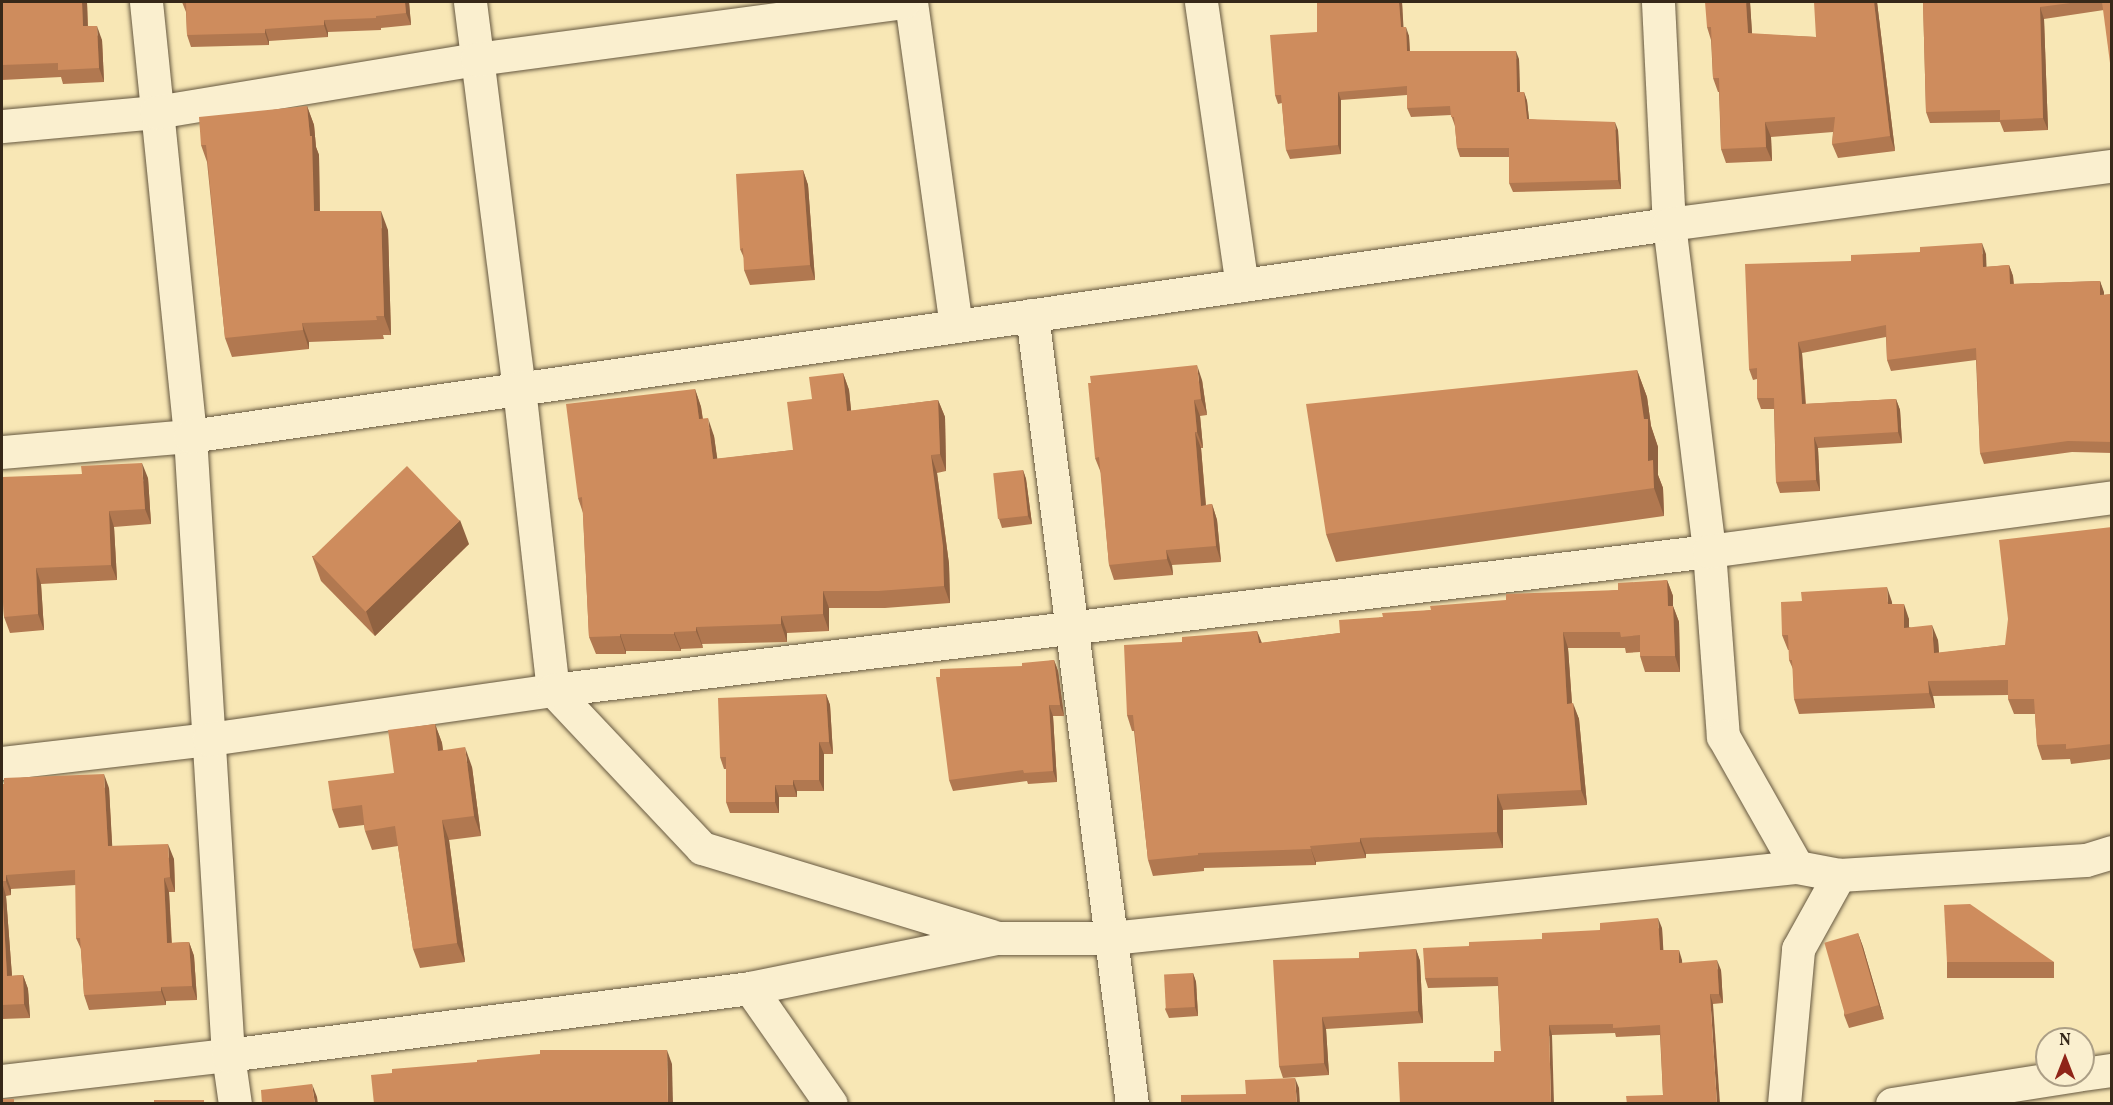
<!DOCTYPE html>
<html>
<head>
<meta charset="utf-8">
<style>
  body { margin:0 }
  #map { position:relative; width:2113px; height:1105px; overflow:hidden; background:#f8e7b5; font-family:Vollkorn,serif }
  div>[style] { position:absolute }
  .roads { filter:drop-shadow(0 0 2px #665840) drop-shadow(0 0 2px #665840) }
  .minor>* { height:33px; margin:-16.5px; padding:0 16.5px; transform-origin:16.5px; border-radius:16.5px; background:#faefcf }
  .wall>* { inset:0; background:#b17850; transform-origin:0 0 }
  .shaded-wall>* { inset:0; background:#906241 }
  .building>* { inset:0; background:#ce8c5d; transform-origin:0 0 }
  span { translate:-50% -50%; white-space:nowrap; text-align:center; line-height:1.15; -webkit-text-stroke:4.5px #faefcf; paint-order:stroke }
  .frame { position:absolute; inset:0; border:3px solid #362819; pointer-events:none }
  .north { position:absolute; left:2035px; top:1027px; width:60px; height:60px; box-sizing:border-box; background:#faefcf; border:2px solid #ac9f86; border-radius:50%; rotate:0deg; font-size:16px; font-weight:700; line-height:24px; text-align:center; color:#362819 }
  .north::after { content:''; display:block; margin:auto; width:21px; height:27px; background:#8f2418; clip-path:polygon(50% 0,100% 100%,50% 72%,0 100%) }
</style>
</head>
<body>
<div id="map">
  <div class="roads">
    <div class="minor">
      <div style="left:146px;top:2px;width:436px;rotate:84.2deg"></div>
      <div style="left:190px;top:436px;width:620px;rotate:86.49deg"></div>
      <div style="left:228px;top:1055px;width:49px;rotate:81.9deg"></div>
      <div style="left:470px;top:2px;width:389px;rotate:82.8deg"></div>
      <div style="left:519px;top:388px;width:304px;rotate:83.6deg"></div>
      <div style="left:553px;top:690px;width:217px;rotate:46.7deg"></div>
      <div style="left:702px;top:848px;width:302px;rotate:16.9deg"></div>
      <div style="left:911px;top:2px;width:327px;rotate:82.1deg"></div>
      <div style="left:1201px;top:2px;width:286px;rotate:81.8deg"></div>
      <div style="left:1658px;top:2px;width:222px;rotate:87.2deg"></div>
      <div style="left:1669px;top:224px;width:329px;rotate:83deg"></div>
      <div style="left:1709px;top:551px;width:186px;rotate:85.7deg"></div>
      <div style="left:1723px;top:736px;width:150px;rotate:60.5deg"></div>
      <div style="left:2px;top:126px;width:155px;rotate:-5.2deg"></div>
      <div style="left:156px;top:112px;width:325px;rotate:-9.4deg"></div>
      <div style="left:477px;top:59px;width:430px;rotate:-7.6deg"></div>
      <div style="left:1032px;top:315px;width:795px;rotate:82.78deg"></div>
      <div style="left:2px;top:452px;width:189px;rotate:-4.9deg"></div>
      <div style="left:190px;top:436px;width:1494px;rotate:-8.16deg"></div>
      <div style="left:1669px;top:224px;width:447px;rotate:-7.5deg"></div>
      <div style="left:2px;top:763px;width:208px;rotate:-6.6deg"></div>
      <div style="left:209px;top:739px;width:347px;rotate:-8.1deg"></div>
      <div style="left:553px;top:690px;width:1164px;rotate:-6.86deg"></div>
      <div style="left:1709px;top:551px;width:407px;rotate:-7.6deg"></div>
      <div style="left:750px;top:988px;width:141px;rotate:55.1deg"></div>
      <div style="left:2083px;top:1074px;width:29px;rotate:-8deg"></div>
      <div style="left:2px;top:1081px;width:227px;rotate:-6.6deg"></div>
      <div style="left:228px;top:1055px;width:526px;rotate:-7.31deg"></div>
      <div style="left:750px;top:988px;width:251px;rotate:-11.5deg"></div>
      <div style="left:996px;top:938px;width:115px"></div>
      <div style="left:1111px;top:938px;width:690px;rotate:-5.91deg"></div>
      <div style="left:1797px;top:867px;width:43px;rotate:10.8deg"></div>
      <div style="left:1839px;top:875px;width:247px;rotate:-3.5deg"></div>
      <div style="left:2086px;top:860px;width:27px;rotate:-17deg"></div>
      <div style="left:1784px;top:1104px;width:156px;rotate:-84.8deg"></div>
      <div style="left:1798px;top:949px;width:85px;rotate:-61deg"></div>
      <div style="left:1892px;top:1104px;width:187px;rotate:-8.9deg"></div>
    </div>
  </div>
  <div class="wall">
    <div style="clip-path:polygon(2px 2px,87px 2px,88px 26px,102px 40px,104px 82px,63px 84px,61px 77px,2px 80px)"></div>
    <div style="clip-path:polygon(182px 2px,409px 2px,411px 25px,381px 28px,381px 30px,328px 32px,328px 37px,269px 41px,269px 45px,191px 47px,187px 35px,186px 12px)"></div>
    <div style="clip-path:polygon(1317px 2px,1402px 2px,1403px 27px,1409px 36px,1410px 51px,1519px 59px,1520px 92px,1524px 92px,1527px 101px,1529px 119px,1618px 130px,1621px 189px,1513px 192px,1509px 183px,1509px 157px,1460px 157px,1457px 148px,1455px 126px,1451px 115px,1411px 117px,1407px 108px,1407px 95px,1341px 100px,1341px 154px,1290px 159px,1286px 150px,1282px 103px,1278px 104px,1275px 95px,1317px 32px)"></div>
    <div style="clip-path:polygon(1750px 2px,1752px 34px,1816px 37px,1877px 2px,1895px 151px,1838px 158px,1832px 144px,1833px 132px,1771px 137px,1772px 161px,1726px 163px,1721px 149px,1719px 92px,1718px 92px,1713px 78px,1711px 40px,1707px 27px)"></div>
    <div style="clip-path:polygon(1923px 2px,2112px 2px,2104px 10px,2044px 19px,2048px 130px,2004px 132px,2000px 122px,1930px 123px,1926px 112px)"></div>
    <div style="clip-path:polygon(307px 106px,314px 125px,316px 147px,319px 155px,320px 211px,388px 230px,391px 335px,383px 335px,384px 339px,309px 342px,309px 349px,232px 357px,225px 338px,207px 162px,201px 145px)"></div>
    <div style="clip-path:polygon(803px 170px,808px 185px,815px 280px,750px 285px,744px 270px,744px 258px,740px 249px)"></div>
    <div style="clip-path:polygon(1986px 254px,1986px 267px,2009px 265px,2013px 276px,2014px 284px,2100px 281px,2104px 295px,2112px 294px,2112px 453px,2072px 452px,1984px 464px,1980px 453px,1976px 360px,1891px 371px,1887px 360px,1886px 337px,1802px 353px,1806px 404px,1896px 399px,1900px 410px,1902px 443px,1818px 448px,1820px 491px,1780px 493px,1776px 482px,1774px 409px,1761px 409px,1757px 398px,1757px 379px,1753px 380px,1749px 369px,1851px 261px)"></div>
    <div style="clip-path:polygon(1637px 370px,1647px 397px,1651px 426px,1658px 447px,1658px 475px,1663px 488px,1664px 516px,1336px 562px,1326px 534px)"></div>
    <div style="clip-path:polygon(843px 373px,849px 390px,851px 411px,938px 400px,945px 417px,946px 471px,937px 473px,949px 564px,950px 603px,885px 608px,829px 608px,829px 631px,787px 633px,787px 642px,702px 644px,703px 648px,681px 649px,681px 651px,626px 651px,626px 654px,596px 654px,589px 637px,583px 513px,578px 498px,695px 389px,701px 407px,703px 419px,714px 436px,717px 459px,793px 450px,812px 399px)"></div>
    <div style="clip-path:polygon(1202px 380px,1207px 415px,1200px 416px,1203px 448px,1201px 448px,1206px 505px,1212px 504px,1217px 520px,1221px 562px,1172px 565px,1173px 575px,1114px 580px,1109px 565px,1101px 473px,1095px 458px)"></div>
    <div style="clip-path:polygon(1023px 470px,1026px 479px,1032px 524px,1002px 528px,999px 519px)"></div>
    <div style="clip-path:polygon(148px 478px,151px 524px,114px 527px,117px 580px,41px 584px,44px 630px,10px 633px,4px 617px,2px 581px)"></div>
    <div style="clip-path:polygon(2112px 527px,2112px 759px,2071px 764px,2070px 759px,2042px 760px,2037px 745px,2035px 714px,2014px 714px,2008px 699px,2008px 695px,1933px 696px,1935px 708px,1799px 714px,1794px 699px,1793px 669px,1789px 660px,1789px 650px,1788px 650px,1782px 635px,1802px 601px,1892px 602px,1892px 604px,1909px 619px,1909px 627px,1938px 640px,1939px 653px,2005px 645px)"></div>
    <div style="clip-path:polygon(469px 544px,375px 636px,321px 581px,312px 556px)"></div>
    <div style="clip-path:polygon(1667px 580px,1673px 596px,1673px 606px,1679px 622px,1680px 672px,1645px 672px,1640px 656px,1640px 652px,1626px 653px,1625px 648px,1568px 648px,1572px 703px,1579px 719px,1587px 805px,1503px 810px,1503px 848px,1366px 854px,1366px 858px,1316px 862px,1316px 865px,1204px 868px,1204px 871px,1153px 876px,1148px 860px,1134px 731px,1132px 731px,1127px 715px,1182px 642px,1257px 631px,1262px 643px,1340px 633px,1383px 617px,1431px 610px,1618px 590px)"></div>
    <div style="clip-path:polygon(1054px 660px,1058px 671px,1064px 716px,1053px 716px,1057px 782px,1028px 784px,1027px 781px,953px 791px,949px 780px,1022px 666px)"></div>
    <div style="clip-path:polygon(826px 694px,830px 705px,833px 754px,824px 754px,824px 791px,797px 791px,797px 797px,779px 797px,779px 813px,730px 813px,726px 802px,726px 769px,724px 769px,720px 757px)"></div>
    <div style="clip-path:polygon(435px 724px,442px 743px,443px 750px,472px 767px,481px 836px,449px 840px,465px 962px,420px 968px,413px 949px,398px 846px,372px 850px,365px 831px,364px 825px,339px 828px,332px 809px,394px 773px)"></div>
    <div style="clip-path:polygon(2px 784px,109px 788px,112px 846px,174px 859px,175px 892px,169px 892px,172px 943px,189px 942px,194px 956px,197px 1000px,166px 1001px,166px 1005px,89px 1010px,84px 995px,81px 949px,76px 938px,76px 885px,11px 889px,11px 895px,6px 896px,12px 976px,23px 975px,28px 989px,30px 1018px,2px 1019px)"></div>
    <div style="clip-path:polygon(1662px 928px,1663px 950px,1682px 960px,1682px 963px,1721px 970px,1723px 1003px,1713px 1004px,1663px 1095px,1660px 1035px,1616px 1037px,1615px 1033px,1552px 1035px,1494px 1062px,1501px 1051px,1498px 986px,1428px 988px,1425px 978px,1469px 946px)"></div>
    <div style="clip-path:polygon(1858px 933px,1863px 947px,1884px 1019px,1849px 1028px,1844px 1015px)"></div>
    <div style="clip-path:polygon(1416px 949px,1420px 961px,1423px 1023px,1326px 1029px,1329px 1075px,1283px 1078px,1279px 1066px,1359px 958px)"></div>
    <div style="left:1947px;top:962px;width:107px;height:16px"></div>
    <div style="clip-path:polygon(1193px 973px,1196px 982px,1198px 1016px,1169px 1018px,1165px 1009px)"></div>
  </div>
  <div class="shaded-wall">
    <div style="clip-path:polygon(82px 2px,87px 2px,88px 40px,83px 26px)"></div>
    <div style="clip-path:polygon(405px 2px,409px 2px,411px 25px,406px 13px)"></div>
    <div style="clip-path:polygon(1399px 2px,1402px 2px,1404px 36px,1401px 27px)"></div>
    <div style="clip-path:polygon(1746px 2px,1750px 2px,1753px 48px,1748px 33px)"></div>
    <div style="clip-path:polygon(1874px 2px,1877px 2px,1895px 151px,1890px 136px)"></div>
    <div style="clip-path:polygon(2040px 7px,2044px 19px,2048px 130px,2043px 118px)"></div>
    <div style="clip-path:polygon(324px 20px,328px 32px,328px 37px,324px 25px)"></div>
    <div style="clip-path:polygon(97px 26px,102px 40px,104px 82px,99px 68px)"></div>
    <div style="clip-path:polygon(1406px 27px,1409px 36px,1410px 59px,1407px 51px)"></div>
    <div style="clip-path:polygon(265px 29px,269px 41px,269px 45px,265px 33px)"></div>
    <div style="clip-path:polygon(1516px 51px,1519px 59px,1520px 101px,1517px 92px)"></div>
    <div style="clip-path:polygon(1338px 92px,1341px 100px,1341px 154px,1338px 145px)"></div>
    <div style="clip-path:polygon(1524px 92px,1527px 101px,1530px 128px,1527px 119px)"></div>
    <div style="clip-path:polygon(307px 106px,314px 125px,316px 147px,319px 155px,320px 230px,314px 211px,310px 136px)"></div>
    <div style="clip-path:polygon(1615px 122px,1618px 130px,1621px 189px,1618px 180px)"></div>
    <div style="clip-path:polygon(1765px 122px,1771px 137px,1772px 161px,1766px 147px)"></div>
    <div style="clip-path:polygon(803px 170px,808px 185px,815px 280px,810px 265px)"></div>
    <div style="clip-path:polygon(381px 211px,388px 230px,391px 335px,384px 316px)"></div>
    <div style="clip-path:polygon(1982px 243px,1986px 254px,1987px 278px,1983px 267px)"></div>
    <div style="clip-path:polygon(2009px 265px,2013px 276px,2014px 295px,2010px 284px)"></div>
    <div style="clip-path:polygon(2100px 281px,2104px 292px,2104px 306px,2100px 295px)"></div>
    <div style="clip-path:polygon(302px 323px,309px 342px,309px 349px,303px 330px)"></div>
    <div style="clip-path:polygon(1798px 342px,1802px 353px,1806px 415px,1802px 404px)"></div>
    <div style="clip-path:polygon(1197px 365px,1202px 380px,1207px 415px,1201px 399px)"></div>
    <div style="clip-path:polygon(1637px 370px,1647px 397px,1651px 426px,1658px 447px,1658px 475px,1663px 488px,1664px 516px,1654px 488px,1648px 461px)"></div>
    <div style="clip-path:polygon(843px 373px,849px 390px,853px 429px,847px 411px)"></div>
    <div style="clip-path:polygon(695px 389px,701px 407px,705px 437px,699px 419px)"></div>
    <div style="clip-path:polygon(1896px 399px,1900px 410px,1902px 443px,1898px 432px)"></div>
    <div style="clip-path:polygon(938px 400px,945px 417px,946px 471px,940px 454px)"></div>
    <div style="clip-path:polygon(1194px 400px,1200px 416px,1203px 448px,1197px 432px)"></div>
    <div style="clip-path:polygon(708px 418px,714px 436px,720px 477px,713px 459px)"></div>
    <div style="clip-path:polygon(1195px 432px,1201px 448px,1207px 521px,1201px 506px)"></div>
    <div style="clip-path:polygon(1814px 437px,1818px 448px,1820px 491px,1816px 480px)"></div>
    <div style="clip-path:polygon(931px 455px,937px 473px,949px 564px,950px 603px,944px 586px)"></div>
    <div style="clip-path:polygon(142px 463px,148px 478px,151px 524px,145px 509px)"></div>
    <div style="clip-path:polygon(1023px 470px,1026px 479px,1032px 524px,1028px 516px)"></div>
    <div style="clip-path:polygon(1212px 504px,1217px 520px,1221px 562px,1216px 546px)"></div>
    <div style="clip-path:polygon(109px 511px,114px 527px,117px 580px,111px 565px)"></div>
    <div style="clip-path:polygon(460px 520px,469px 544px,375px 636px,366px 611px)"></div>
    <div style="clip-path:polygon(1166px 550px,1172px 565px,1173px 575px,1167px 559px)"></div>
    <div style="clip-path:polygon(36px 568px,41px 584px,44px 630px,38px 614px)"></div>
    <div style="clip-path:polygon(1667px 580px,1673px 596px,1673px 622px,1668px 606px)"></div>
    <div style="clip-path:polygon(1887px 587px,1892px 602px,1893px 619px,1888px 604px)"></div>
    <div style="clip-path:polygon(823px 591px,829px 608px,829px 631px,823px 614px)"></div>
    <div style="clip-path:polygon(1904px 604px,1909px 619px,1909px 643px,1904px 628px)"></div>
    <div style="clip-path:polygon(1673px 606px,1679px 622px,1680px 672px,1675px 656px)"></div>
    <div style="clip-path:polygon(781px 616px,787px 633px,787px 642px,781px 624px)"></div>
    <div style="clip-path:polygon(1932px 625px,1938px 640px,1940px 668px,1934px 653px)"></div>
    <div style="clip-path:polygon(696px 627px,702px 644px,703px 648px,696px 631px)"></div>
    <div style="clip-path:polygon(1257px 631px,1263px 647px,1259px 643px)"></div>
    <div style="clip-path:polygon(674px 632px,681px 649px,681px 651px,674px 634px)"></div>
    <div style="clip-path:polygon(1563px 632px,1568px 648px,1573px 719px,1567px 704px)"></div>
    <div style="clip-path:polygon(620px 634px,626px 651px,626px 654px,620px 636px)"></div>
    <div style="clip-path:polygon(1054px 660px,1058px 671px,1064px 716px,1060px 705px)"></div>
    <div style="clip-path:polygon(1928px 681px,1933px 696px,1935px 708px,1929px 693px)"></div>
    <div style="clip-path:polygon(826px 694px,830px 705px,833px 754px,829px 742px)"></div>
    <div style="clip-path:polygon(1573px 703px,1579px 719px,1587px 805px,1581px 790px)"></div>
    <div style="clip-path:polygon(1049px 705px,1053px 716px,1057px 782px,1053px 771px)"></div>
    <div style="clip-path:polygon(435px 724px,442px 743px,445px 771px,438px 751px)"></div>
    <div style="clip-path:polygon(819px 742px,824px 754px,824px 791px,819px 780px)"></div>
    <div style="clip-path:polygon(465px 747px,472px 767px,481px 836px,474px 816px)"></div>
    <div style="clip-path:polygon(104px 774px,109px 788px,113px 860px,108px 846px)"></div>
    <div style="clip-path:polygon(793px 780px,797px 791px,797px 797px,793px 785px)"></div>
    <div style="clip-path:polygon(775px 785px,779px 797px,779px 813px,775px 802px)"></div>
    <div style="clip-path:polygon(1497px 794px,1503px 810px,1503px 848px,1497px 832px)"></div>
    <div style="clip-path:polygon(442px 820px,449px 840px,465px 962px,457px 943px)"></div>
    <div style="clip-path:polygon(1360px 838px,1366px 854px,1366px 858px,1360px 842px)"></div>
    <div style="clip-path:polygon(168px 844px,174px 859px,175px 892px,170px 877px)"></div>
    <div style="clip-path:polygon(1310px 846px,1316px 862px,1316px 865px,1311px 849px)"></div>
    <div style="clip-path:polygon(6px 875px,11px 889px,11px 895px,6px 881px)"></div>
    <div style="clip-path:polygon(164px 878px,169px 892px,172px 957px,167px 943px)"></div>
    <div style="clip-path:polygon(2px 882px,6px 896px,13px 990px,7px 976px)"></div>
    <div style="clip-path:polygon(1658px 918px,1662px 928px,1664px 960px,1660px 950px)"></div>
    <div style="clip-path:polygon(1858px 933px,1863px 947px,1884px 1019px,1879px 1005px)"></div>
    <div style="clip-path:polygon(189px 942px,194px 956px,197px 1000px,192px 986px)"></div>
    <div style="clip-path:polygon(1416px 949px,1420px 961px,1423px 1023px,1418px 1011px)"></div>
    <div style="clip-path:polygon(1679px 950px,1682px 960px,1683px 973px,1679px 963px)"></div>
    <div style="clip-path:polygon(1717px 960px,1721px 970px,1723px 1003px,1719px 994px)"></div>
    <div style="clip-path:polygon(1193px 973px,1196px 982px,1198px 1016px,1195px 1007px)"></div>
    <div style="clip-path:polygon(23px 975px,28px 989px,30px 1018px,24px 1004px)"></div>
    <div style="clip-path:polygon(161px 987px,166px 1001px,166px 1005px,161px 991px)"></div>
    <div style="clip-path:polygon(1710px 994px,1713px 1004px,1720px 1104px,1717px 1104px)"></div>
    <div style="clip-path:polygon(1322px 1017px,1326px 1029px,1329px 1075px,1324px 1063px)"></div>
    <div style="clip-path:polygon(1549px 1025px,1552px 1035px,1554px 1104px,1551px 1104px)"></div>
    <div style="clip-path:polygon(667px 1050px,672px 1064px,673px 1104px,668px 1104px)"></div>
    <div style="clip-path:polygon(1295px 1078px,1299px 1088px,1300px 1104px,1297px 1104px)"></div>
    <div style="clip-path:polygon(312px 1084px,317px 1097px,318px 1104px,315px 1104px)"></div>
  </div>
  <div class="building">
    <div style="clip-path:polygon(2px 2px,82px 2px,83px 26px,97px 26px,99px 68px,58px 70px,58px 63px,2px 65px)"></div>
    <div style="clip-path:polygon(182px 2px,405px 2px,406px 13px,376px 16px,376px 18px,324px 20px,324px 25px,265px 29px,265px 33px,187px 35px,186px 2px)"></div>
    <div style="clip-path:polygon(1317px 2px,1399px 2px,1401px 27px,1406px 27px,1407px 51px,1516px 51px,1517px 92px,1524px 92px,1527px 119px,1615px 122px,1618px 180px,1509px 183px,1509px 148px,1457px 148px,1454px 117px,1451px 117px,1450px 106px,1407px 108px,1407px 86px,1338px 92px,1338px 145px,1286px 150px,1281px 95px,1275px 95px,1270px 35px,1317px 32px)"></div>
    <div style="clip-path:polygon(1705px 2px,1746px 2px,1748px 33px,1816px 37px,1814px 2px,1874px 2px,1890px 136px,1832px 144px,1835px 117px,1765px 122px,1766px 147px,1721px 149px,1719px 78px,1713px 78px,1711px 27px,1707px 27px)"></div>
    <div style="clip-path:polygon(1923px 2px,2078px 2px,2040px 7px,2043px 118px,2000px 120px,2000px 110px,1926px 112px)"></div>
    <div style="clip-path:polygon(2102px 2px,2112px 2px,2112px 78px)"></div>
    <div style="clip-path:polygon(307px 106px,310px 136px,312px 136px,314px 211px,381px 211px,384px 316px,376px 316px,377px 320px,302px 323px,303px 330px,225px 338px,206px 145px,201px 145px,199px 117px)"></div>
    <div style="clip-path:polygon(803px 170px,810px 265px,744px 270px,743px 248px,740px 249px,736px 174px)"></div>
    <div style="clip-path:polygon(1982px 243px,1983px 267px,2009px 265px,2010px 284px,2100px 281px,2100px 295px,2112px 294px,2112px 442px,2068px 441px,1980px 453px,1976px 348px,1887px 360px,1886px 325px,1798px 342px,1802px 404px,1896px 399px,1898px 432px,1814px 437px,1816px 480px,1776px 482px,1774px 398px,1757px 398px,1757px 368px,1749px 369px,1745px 264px,1851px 261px,1851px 255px,1920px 252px,1920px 247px)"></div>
    <div style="clip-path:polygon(1197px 365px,1201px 399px,1194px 400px,1197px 432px,1195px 432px,1201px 506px,1212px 504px,1216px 546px,1166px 550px,1167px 559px,1109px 565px,1099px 457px,1095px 458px,1088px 383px,1091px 383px,1090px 376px)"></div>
    <div style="clip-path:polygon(1637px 370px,1644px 419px,1648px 419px,1648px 461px,1653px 460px,1654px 488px,1326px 534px,1306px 404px)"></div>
    <div style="clip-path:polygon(843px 373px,847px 411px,938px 400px,940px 454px,931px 455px,943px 546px,944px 586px,878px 591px,823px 591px,823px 614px,781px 616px,781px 624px,696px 627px,696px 631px,674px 632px,674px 634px,620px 634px,620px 636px,589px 637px,582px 497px,578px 498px,566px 404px,695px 389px,699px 419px,708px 418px,713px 459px,793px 450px,787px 402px,812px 399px,809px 377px)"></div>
    <div style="clip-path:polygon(142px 463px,145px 509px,109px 511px,111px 565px,36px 568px,38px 614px,4px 617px,2px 581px,2px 477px,82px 474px,81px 466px)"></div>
    <div style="left:407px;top:466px;width:76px;height:131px;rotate:46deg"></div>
    <div style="left:1023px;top:470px;width:46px;height:30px;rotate:84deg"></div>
    <div style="clip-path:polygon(2112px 527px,2112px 744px,2066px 749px,2066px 744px,2037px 745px,2034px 699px,2008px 699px,2008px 680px,1928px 681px,1929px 693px,1794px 699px,1792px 660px,1789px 660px,1788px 635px,1782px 635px,1781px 602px,1802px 601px,1801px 592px,1887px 587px,1888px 604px,1904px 604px,1904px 628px,1932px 625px,1934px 653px,2005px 645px,2008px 619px,1999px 540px)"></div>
    <div style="clip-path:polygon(1667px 580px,1668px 606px,1673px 606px,1675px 656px,1640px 656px,1640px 635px,1621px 637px,1620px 632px,1563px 632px,1567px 704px,1573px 703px,1581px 790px,1497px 794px,1497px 832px,1360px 838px,1360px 842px,1310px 846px,1311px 849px,1198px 853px,1198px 855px,1148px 860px,1133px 715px,1127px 715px,1124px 645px,1182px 642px,1182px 637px,1257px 631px,1259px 643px,1340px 633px,1339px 620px,1383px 617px,1382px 613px,1431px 610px,1430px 606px,1506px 600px,1506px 594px,1618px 590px,1618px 583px)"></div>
    <div style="clip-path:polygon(1054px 660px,1060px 705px,1049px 705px,1053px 771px,1024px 773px,1023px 770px,949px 780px,936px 677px,940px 677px,940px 669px,1022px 666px,1022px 663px)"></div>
    <div style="clip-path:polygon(826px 694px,829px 742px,819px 742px,819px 780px,793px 780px,793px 785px,775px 785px,775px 802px,726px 802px,726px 757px,720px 757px,718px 698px)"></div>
    <div style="clip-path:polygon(435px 724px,438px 751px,465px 747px,474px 816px,442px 820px,457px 943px,413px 949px,395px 826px,365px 831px,362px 805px,332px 809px,328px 781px,394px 773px,388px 730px)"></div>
    <div style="clip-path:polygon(104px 774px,108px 846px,168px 844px,170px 877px,164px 878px,167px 943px,189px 942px,192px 986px,161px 987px,161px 991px,84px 995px,80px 938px,76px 938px,75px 870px,6px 875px,6px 881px,2px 881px,2px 784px,4px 784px,4px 778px)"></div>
    <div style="clip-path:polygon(2px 887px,7px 976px,23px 975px,24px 1004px,2px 1005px)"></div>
    <div style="clip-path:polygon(1970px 904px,2054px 962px,1947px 962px,1944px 905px)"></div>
    <div style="clip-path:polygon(1658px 918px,1660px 950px,1679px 950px,1679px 963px,1717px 960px,1719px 994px,1710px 994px,1717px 1104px,1627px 1104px,1626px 1096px,1663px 1095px,1660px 1025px,1613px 1028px,1613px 1024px,1549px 1025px,1551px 1104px,1400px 1104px,1398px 1062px,1494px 1062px,1494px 1051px,1501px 1051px,1498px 977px,1425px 978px,1423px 948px,1469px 946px,1469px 942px,1542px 939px,1542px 933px,1600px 930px,1600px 923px)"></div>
    <div style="left:1858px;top:933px;width:75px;height:35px;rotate:74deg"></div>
    <div style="clip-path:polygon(1416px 949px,1418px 1011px,1322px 1017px,1324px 1063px,1279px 1066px,1273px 960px,1359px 958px,1359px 952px)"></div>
    <div style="left:1193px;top:973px;width:34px;height:29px;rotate:87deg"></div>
    <div style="clip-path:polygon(540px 1050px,667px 1050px,668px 1104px,374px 1104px,371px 1075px,392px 1073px,392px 1069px,477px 1062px,477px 1060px,540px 1054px)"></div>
    <div style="clip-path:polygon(1295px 1078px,1297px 1104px,1181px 1104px,1181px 1095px,1246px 1094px,1245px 1080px)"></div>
    <div style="clip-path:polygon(312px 1084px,315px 1104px,262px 1104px,261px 1090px)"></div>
    <div style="left:2px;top:1099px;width:12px;height:5px"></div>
    <div style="left:154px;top:1100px;width:50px;height:4px"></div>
    <div style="clip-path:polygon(2112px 1102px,2112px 1104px,2062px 1104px)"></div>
  </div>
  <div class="frame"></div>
  <div class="north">N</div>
</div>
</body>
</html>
